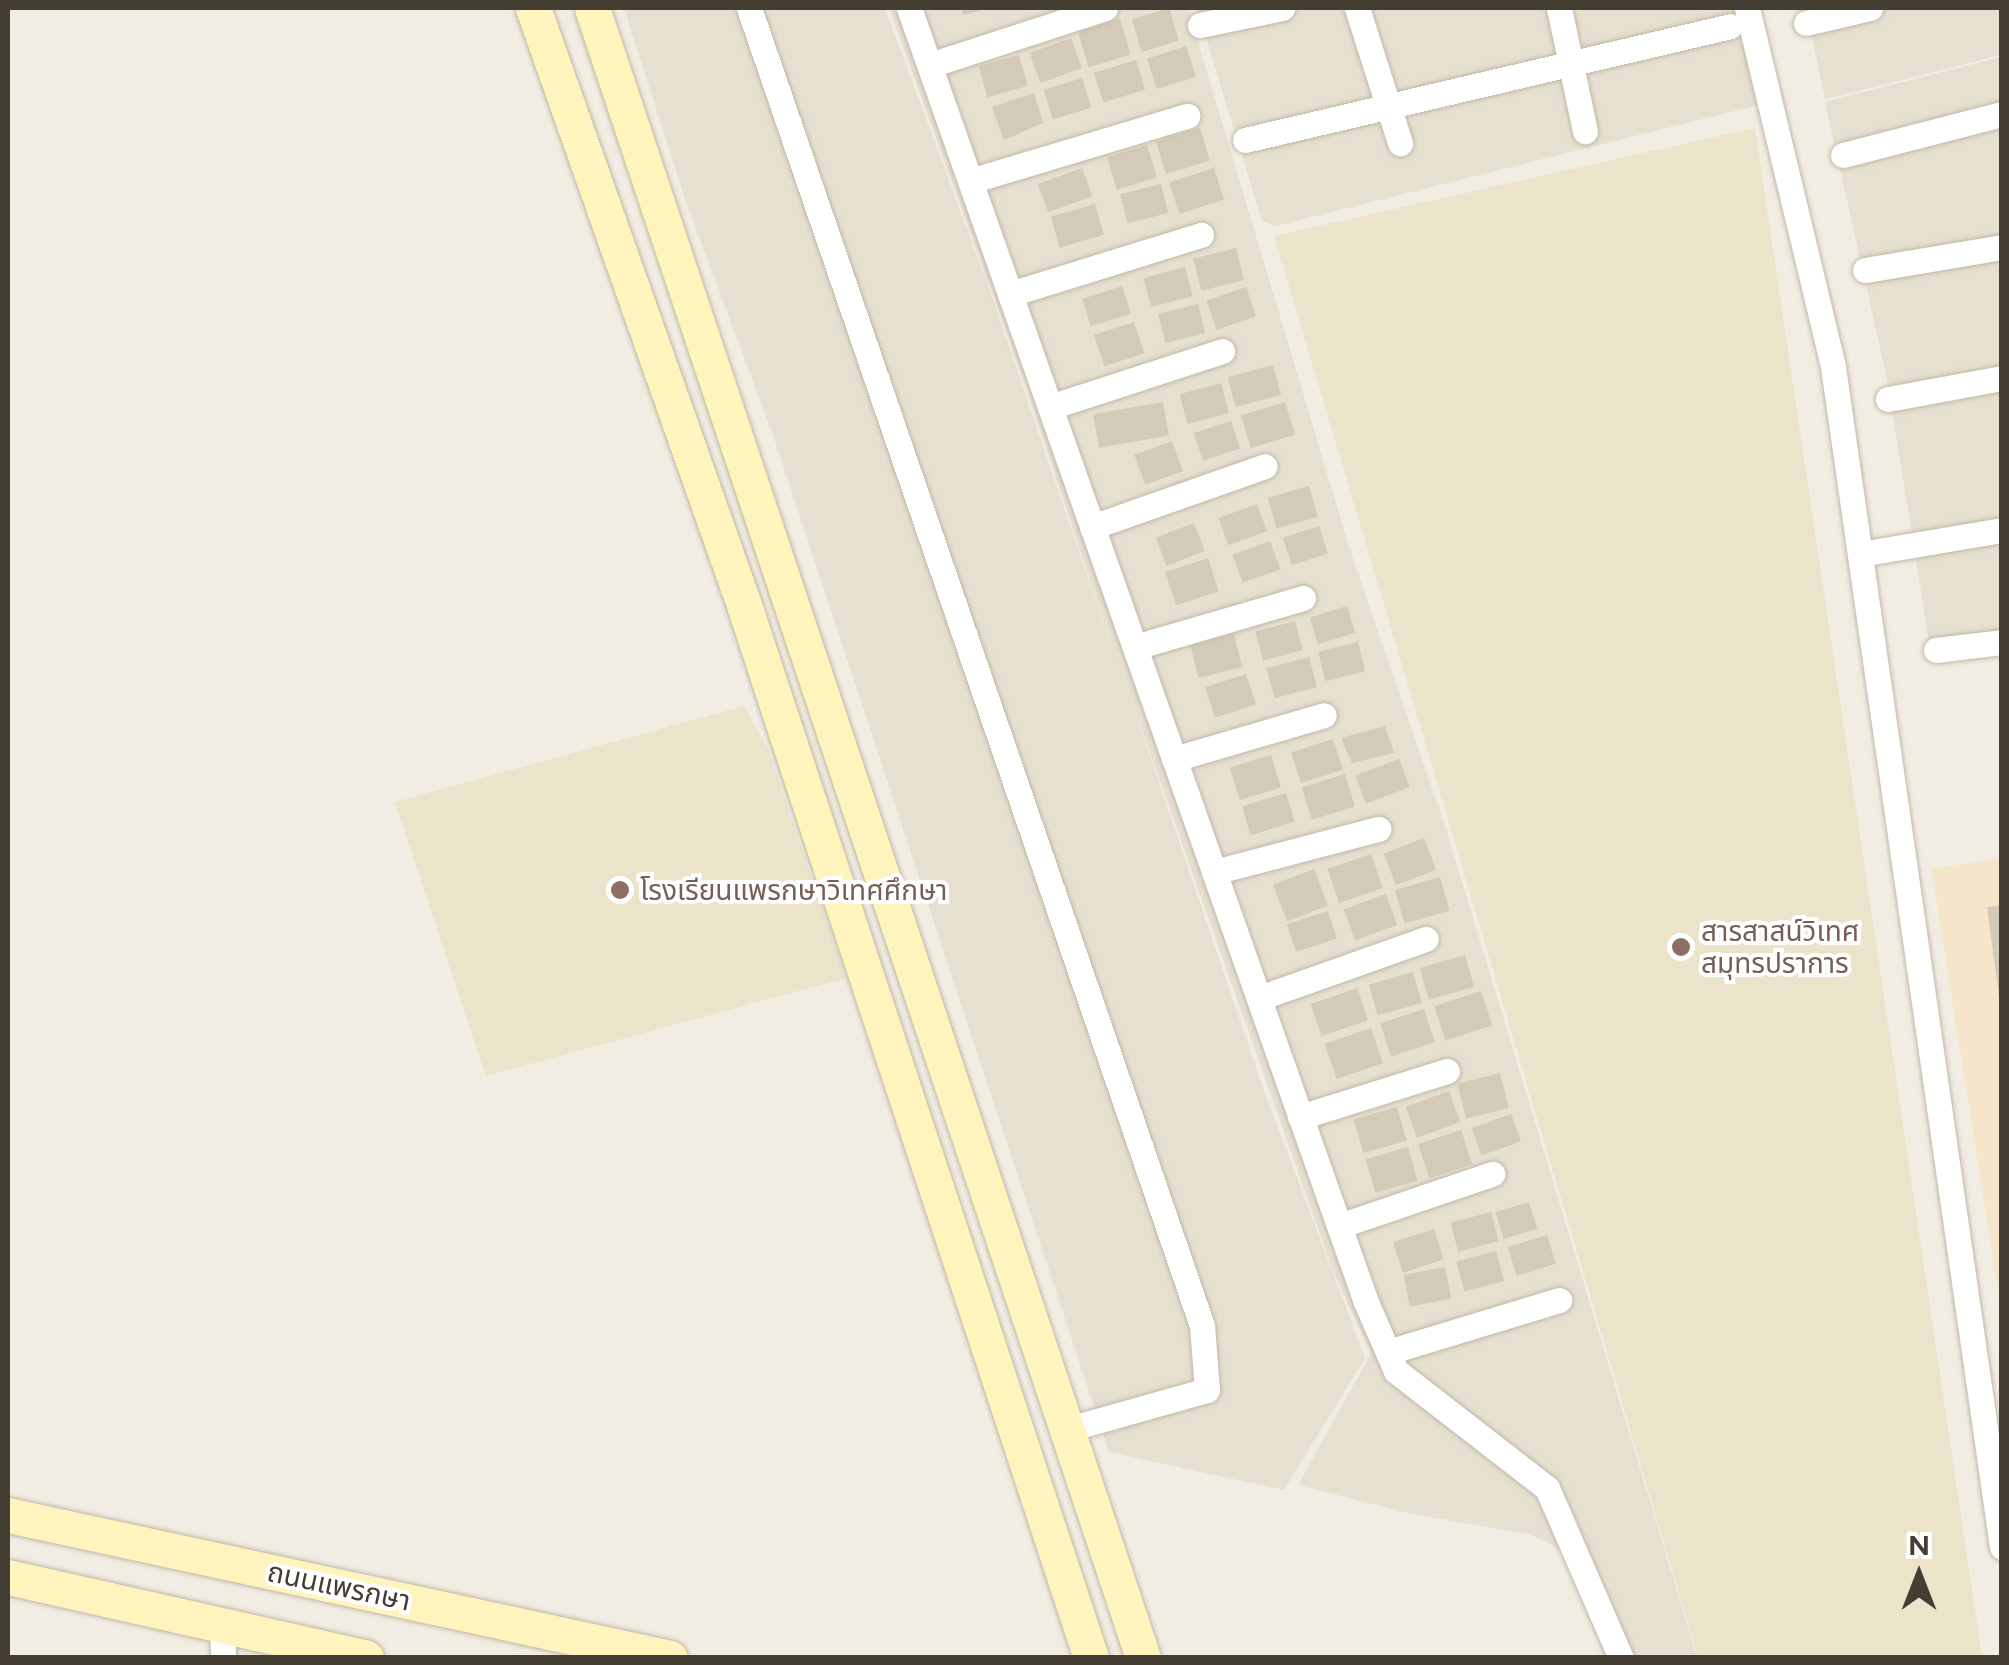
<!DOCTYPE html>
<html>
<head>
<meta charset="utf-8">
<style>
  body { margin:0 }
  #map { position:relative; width:2009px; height:1665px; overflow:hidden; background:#f1ede2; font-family:Figtree,"Noto Sans Thai",sans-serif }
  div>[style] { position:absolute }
  .residential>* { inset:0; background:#e6e0d0 }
  .commercial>* { inset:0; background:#f5e6cb }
  .education>* { inset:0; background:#ebe4cb }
  .building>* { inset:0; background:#d3cab7; transform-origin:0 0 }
  .roads { filter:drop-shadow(0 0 2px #c0b9a7) drop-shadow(0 0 2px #c0b9a7) }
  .street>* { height:25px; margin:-12.5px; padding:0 12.5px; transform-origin:12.5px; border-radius:12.5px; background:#fff }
  .secondary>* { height:35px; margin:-17.5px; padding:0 17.5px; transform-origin:17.5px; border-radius:17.5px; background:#fff3be }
  .dots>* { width:28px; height:28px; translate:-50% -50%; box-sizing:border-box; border:5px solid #fff; border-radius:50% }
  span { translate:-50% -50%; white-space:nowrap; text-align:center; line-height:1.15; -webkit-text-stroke:8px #fff; paint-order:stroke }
  .education-label { font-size:28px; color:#785e54 }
  .left { translate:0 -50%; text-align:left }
  .street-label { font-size:28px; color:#433d32 }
  .frame { position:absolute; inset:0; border:10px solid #433d32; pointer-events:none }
  .north { position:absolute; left:1869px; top:1525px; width:100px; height:100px; -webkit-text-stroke:8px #fff; paint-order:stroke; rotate:0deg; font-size:28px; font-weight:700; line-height:40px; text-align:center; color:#433d32 }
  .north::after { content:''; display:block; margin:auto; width:35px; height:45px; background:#433d32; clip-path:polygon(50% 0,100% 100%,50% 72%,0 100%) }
</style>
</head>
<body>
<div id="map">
  <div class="residential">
    <div style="clip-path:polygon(624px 8px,885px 8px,991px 294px,1116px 660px,1024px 380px,889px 8px,1188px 8px,1349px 547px,1447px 832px,1697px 1657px,1603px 1657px,1598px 1630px,1563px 1553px,1548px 1543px,1529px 1534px,1412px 1514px,1298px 1485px,1371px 1353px,1333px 1271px,1120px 668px,1263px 1088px,1365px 1358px,1284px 1490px,1109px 1452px,773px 435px,686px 202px)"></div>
    <div style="clip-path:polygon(1197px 8px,1745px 8px,1767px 103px,1276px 226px,1262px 221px)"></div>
    <div style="clip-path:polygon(1806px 8px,2001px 8px,2001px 55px,1825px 99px)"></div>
    <div style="clip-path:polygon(2001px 57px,2001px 651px,1932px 660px,1887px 379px,1825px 102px)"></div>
  </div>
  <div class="commercial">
    <div style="clip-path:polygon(2001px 858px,2001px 1308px,1931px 869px)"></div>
  </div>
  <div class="education">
    <div style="clip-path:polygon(1755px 128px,1982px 1657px,1698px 1657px,1274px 236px)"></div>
    <div style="clip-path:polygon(744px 706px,768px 749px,846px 978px,486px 1076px,395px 802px)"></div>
  </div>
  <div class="building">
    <div style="clip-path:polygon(961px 8px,986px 8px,986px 9px,963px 15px)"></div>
    <div style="left:1169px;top:8px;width:34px;height:39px;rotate:73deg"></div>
    <div style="left:1120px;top:19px;width:37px;height:44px;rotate:73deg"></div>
    <div style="left:1071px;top:38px;width:32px;height:44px;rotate:70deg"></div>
    <div style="left:1186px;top:46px;width:32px;height:41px;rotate:72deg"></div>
    <div style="left:1019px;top:55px;width:32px;height:42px;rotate:74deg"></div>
    <div style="left:1136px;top:60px;width:31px;height:44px;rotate:73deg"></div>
    <div style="left:1082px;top:78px;width:31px;height:40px;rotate:73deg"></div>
    <div style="clip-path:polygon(1034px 93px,1043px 123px,1004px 140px,992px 107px)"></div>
    <div style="left:1200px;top:128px;width:34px;height:46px;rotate:73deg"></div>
    <div style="left:1147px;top:145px;width:34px;height:42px;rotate:73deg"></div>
    <div style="left:1082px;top:168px;width:30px;height:47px;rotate:70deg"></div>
    <div style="left:1214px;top:168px;width:33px;height:47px;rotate:72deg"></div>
    <div style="left:1161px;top:184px;width:30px;height:42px;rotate:76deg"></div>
    <div style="left:1095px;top:204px;width:32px;height:46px;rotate:74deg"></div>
    <div style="left:1236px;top:248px;width:33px;height:44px;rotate:76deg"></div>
    <div style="left:1185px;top:267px;width:30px;height:43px;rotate:75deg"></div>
    <div style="left:1122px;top:286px;width:29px;height:42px;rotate:72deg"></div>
    <div style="left:1246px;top:287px;width:31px;height:42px;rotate:71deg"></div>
    <div style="left:1198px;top:304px;width:30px;height:41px;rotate:76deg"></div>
    <div style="left:1134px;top:322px;width:33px;height:42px;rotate:72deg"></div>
    <div style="left:1273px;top:365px;width:31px;height:47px;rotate:75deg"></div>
    <div style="left:1221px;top:383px;width:31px;height:43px;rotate:75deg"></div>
    <div style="left:1163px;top:402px;width:34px;height:71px;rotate:80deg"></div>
    <div style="left:1285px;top:402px;width:34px;height:46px;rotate:73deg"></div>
    <div style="left:1231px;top:421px;width:29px;height:39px;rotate:72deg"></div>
    <div style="left:1172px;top:441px;width:32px;height:40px;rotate:70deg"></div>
    <div style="left:1309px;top:486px;width:32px;height:43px;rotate:74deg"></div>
    <div style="left:1257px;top:504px;width:29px;height:41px;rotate:70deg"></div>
    <div style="left:1194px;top:523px;width:30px;height:41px;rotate:69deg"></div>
    <div style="left:1319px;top:526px;width:29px;height:38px;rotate:72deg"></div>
    <div style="left:1270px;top:541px;width:30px;height:40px;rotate:70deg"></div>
    <div style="left:1208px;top:558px;width:35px;height:45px;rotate:72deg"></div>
    <div style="left:1347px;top:606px;width:28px;height:39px;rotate:73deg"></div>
    <div style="left:1295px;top:621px;width:30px;height:41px;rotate:75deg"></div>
    <div style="left:1234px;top:634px;width:34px;height:45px;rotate:76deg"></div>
    <div style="left:1358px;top:642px;width:30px;height:41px;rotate:76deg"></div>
    <div style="left:1309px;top:657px;width:31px;height:44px;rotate:75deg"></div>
    <div style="left:1246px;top:674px;width:32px;height:43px;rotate:72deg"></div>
    <div style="clip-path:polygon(1385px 726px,1394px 753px,1352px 763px,1341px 738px)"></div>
    <div style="left:1333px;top:739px;width:32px;height:44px;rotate:72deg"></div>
    <div style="left:1271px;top:755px;width:34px;height:43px;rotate:73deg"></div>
    <div style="left:1399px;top:759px;width:30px;height:47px;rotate:69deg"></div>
    <div style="left:1345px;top:774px;width:34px;height:45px;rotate:73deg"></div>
    <div style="left:1286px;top:793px;width:30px;height:46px;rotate:73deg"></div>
    <div style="left:1424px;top:838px;width:34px;height:43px;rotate:69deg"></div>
    <div style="left:1371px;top:854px;width:36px;height:46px;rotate:71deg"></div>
    <div style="left:1314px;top:869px;width:39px;height:44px;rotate:69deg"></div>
    <div style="left:1440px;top:877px;width:35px;height:47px;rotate:74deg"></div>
    <div style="left:1386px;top:894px;width:33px;height:45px;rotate:70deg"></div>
    <div style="clip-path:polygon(2002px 905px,2002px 997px,1999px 997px,1987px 907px)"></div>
    <div style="left:1328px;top:911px;width:29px;height:43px;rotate:72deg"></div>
    <div style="left:1465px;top:955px;width:33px;height:47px;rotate:74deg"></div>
    <div style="left:1413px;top:972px;width:32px;height:46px;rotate:74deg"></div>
    <div style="left:1357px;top:988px;width:34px;height:49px;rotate:71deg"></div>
    <div style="left:1481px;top:991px;width:36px;height:49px;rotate:72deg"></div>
    <div style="left:1424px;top:1009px;width:35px;height:46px;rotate:72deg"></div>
    <div style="left:1371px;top:1028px;width:37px;height:49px;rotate:71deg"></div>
    <div style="left:1500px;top:1073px;width:36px;height:44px;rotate:76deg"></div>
    <div style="left:1449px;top:1091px;width:33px;height:46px;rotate:70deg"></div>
    <div style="left:1397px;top:1107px;width:35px;height:45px;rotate:74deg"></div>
    <div style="left:1511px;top:1114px;width:29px;height:42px;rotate:70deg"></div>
    <div style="left:1461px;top:1130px;width:36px;height:45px;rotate:72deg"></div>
    <div style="left:1408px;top:1147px;width:35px;height:44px;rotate:74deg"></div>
    <div style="left:1529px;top:1202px;width:28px;height:35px;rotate:73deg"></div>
    <div style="left:1491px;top:1212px;width:30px;height:42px;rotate:75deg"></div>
    <div style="left:1434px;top:1229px;width:32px;height:43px;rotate:72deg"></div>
    <div style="left:1547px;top:1235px;width:30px;height:41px;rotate:73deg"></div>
    <div style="left:1496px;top:1251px;width:31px;height:41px;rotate:75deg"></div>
    <div style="left:1445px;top:1267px;width:32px;height:42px;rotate:79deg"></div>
  </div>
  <div class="roads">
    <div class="street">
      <div style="left:749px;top:8px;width:1394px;rotate:71.03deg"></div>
      <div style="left:1202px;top:1326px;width:64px;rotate:85.5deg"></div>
      <div style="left:1207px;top:1390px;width:144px;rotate:164.3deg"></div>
      <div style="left:909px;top:8px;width:1372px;rotate:70.55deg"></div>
      <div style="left:1366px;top:1302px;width:75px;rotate:66.5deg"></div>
      <div style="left:1396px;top:1371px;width:191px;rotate:37.8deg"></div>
      <div style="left:1547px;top:1488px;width:185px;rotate:66.5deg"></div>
      <div style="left:1357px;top:8px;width:142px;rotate:72.3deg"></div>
      <div style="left:1559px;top:8px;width:126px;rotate:78.1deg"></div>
      <div style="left:1747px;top:8px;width:369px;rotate:76.5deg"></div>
      <div style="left:1833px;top:367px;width:1192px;rotate:81.85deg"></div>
      <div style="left:1806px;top:23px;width:66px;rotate:-13.2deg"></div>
      <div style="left:1200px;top:25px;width:84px;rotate:-11.7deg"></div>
      <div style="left:930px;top:65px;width:184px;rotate:-18deg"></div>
      <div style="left:1245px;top:140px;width:498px;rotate:-13.2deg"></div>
      <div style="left:1843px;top:155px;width:164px;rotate:-14.5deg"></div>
      <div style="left:970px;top:181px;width:227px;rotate:-16.7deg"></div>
      <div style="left:1865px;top:270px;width:139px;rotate:-9.5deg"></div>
      <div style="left:1010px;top:294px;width:200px;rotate:-17.2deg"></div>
      <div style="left:1888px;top:399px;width:116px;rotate:-10.4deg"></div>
      <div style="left:1050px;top:407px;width:181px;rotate:-18deg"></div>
      <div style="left:1092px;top:527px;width:183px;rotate:-19.4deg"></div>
      <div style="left:1860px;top:554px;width:144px;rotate:-9.6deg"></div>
      <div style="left:1135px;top:647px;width:175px;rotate:-16.3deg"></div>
      <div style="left:1936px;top:650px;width:66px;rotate:-6.9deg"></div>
      <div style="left:1174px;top:759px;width:156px;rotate:-16.3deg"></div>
      <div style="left:1214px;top:872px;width:170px;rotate:-14.7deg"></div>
      <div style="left:1259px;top:998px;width:177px;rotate:-19.5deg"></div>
      <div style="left:1300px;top:1117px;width:154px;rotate:-17.4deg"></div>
      <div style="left:1339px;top:1226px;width:162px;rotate:-18.8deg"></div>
      <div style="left:1388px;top:1352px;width:179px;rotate:-16.9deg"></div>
      <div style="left:222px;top:1625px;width:33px;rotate:88deg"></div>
    </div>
    <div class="secondary">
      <div style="left:533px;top:8px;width:633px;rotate:70.53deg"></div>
      <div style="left:744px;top:605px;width:1109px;rotate:71.76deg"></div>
      <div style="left:592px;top:8px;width:1740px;rotate:71.53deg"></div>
      <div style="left:8px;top:1515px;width:677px;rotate:12.19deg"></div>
      <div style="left:8px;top:1577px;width:367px;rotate:12.7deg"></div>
    </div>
  </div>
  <div class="dots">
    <div style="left:620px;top:890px;background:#8d6e63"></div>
    <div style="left:1681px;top:947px;background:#8d6e63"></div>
  </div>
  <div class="education-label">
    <span class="left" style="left:640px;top:890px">โรงเรียนแพรกษาวิเทศศึกษา</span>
    <span class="left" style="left:1701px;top:947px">สารสาสน์วิเทศ<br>สมุทรปราการ</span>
  </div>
  <div class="street-label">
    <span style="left:339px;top:1586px;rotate:12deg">ถนนแพรกษา</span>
  </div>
  <div class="frame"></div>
  <div class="north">N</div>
</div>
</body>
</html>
